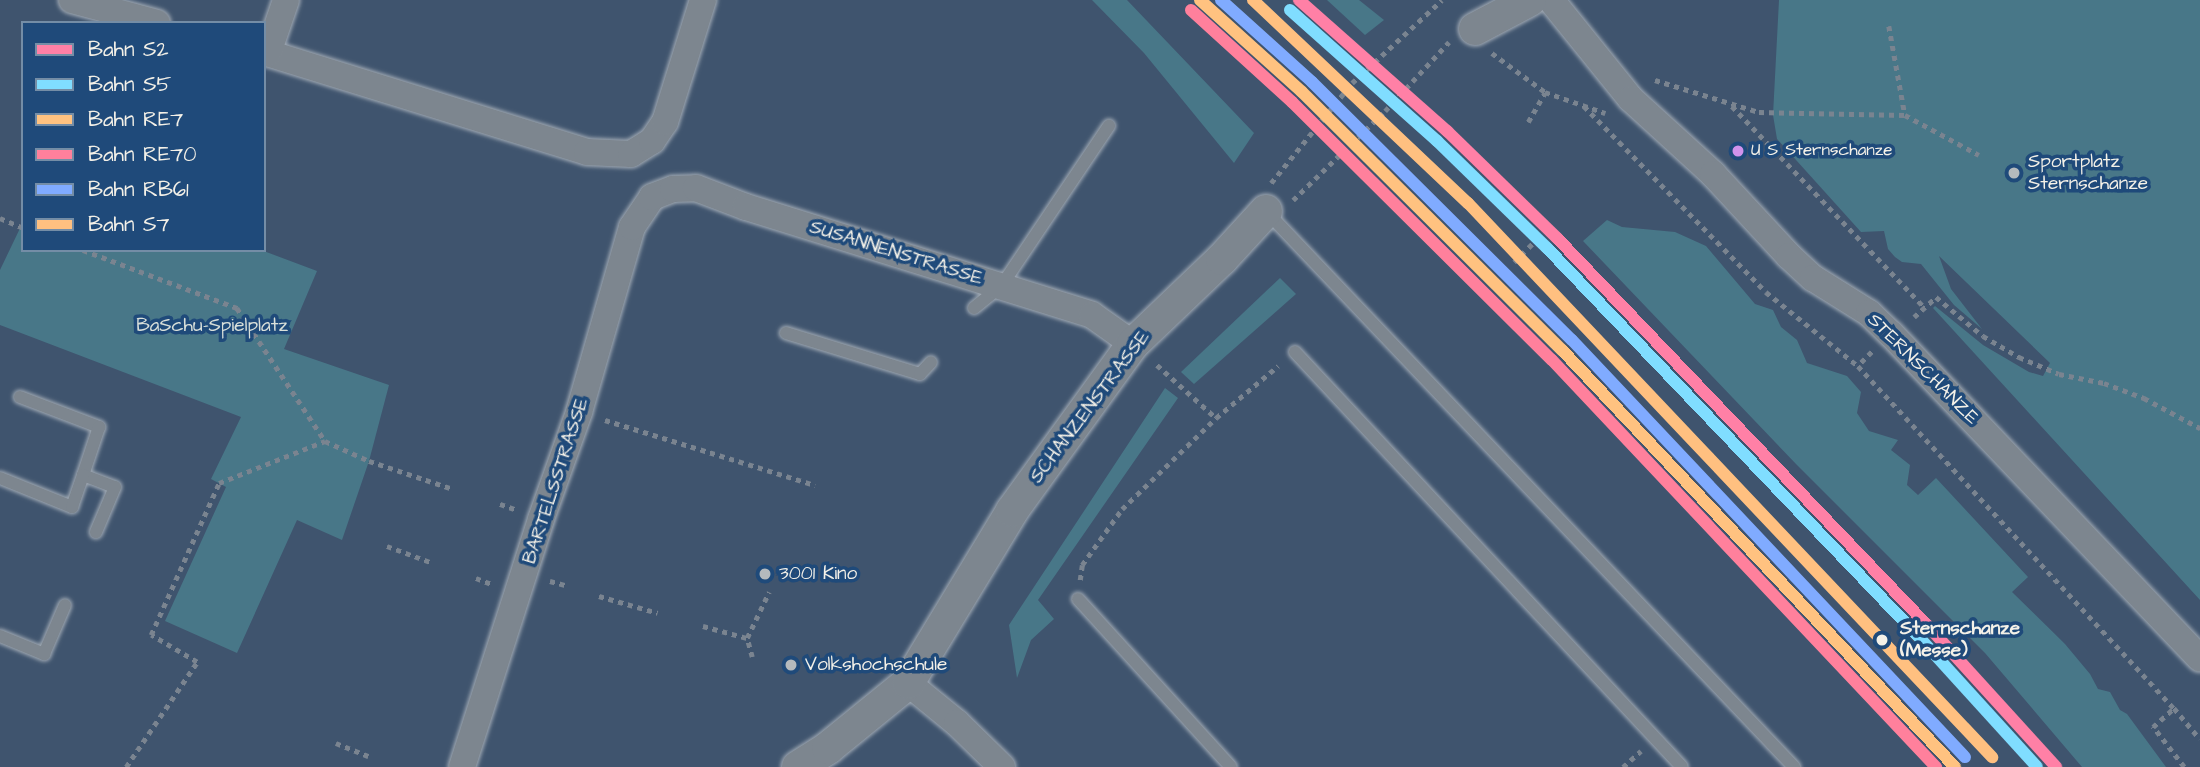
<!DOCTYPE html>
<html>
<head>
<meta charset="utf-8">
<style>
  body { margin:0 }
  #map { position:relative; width:2200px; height:767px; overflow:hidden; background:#3f546e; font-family:"Architects Daughter",sans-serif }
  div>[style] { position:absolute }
  .green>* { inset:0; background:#487788 }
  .path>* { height:4.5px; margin-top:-2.25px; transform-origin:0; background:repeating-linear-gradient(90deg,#7a8490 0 5px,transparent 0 10px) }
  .roads { filter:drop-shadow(0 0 2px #a0a9b3) drop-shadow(0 0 2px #a0a9b3) }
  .service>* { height:12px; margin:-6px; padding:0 6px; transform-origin:6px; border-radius:6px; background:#7d868f }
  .minor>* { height:26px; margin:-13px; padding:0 13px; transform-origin:13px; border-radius:13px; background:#7d868f }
  .tertiary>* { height:32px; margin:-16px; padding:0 16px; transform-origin:16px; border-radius:16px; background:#7d868f }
  .rail-1>* { height:12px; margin:-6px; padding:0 6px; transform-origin:6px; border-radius:6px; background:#ff80a6 }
  .rail-2>* { height:12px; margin:-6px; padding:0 6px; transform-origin:6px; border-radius:6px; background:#80ddff }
  .rail-3>* { height:12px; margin:-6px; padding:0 6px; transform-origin:6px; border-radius:6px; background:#ffc280 }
  .rail-4>* { height:12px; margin:-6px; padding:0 6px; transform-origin:6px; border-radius:6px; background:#ff809c }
  .rail-5>* { height:12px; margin:-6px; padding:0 6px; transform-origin:6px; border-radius:6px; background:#80abff }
  .rail-6>* { height:12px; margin:-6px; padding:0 6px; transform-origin:6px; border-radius:6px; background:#ffc080 }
  .dots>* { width:19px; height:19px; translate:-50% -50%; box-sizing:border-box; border:4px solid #1f4a7a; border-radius:50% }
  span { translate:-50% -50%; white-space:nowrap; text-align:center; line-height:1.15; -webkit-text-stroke:7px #1f4a7a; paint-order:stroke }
  .bus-label { font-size:17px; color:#f4f1e8 }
  .left { translate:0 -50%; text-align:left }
  .poi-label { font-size:19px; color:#f4f1e8 }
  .street-label { font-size:19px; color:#f4f1e8 }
  .park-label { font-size:19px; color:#dae0da }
  .stop-label { font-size:19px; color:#f4f1e8; font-weight:700 }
  .legend { position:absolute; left:21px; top:21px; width:245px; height:231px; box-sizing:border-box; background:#1f4a7a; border:2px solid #748da6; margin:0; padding:9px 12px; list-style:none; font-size:21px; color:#f4f1e8 }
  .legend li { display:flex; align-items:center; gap:14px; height:35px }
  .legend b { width:35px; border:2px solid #748da6 }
</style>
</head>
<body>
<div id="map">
  <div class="green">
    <div style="clip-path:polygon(1092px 0,1127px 0,1254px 133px,1234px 163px,1144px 53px)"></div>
    <div style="clip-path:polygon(1327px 0,1359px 0,1384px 20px,1365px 35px)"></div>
    <div style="clip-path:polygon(1779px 0,2200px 0,2200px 600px,1933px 308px,1935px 306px,1983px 345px,2029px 372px,2043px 376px,2050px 363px,1939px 256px,1951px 289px,1982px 329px,1954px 305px,1921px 264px,1902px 262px,1895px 257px,1888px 249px,1884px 231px,1861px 232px,1777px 139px,1773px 115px)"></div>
    <div style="clip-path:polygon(1607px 220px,1622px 227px,1675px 232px,1706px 246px,1755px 304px,1773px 310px,1781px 327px,1797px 340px,1807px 363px,1847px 376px,1861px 392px,1857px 413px,1869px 431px,1898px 440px,1891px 450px,1910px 465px,1907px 485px,1918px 495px,1936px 478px,2028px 577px,2012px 592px,2065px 644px,2090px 674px,2098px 689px,2110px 692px,2120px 710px,2127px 714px,2166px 767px,2082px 767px,1985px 653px,1796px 464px,1583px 241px)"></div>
    <div style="clip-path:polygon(23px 222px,23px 250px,261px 250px,317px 271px,284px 349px,389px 385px,369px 461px,342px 540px,297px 520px,237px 653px,165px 621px,226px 487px,211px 479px,241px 417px,0 325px,0 270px)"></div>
    <div style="clip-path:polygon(1280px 278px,1296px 294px,1194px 384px,1181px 372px)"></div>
    <div style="clip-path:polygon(1165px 388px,1178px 398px,1038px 600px,1054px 619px,1031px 640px,1017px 678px,1009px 625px)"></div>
  </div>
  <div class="path">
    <div style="left:1889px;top:26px;width:90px;rotate:79.8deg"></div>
    <div style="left:1492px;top:53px;width:66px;rotate:36.3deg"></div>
    <div style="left:1655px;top:80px;width:109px;rotate:17.1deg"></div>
    <div style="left:1759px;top:112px;width:146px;rotate:1.2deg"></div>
    <div style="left:1905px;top:115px;width:84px;rotate:28.4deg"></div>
    <div style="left:1584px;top:106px;width:260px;rotate:45.6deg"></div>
    <div style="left:1766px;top:292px;width:118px;rotate:38.8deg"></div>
    <div style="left:1732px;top:106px;width:279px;rotate:46.3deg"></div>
    <div style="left:1528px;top:122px;width:34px;rotate:-60deg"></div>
    <div style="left:1545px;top:92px;width:64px;rotate:19.3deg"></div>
    <div style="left:1271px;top:183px;width:129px;rotate:-51deg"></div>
    <div style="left:1352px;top:83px;width:122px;rotate:-42.7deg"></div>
    <div style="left:1293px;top:200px;width:128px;rotate:-44.1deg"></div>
    <div style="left:1385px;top:111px;width:94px;rotate:-47.2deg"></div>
    <div style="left:0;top:218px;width:25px;rotate:23deg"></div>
    <div style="left:83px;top:250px;width:165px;rotate:20.6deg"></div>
    <div style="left:237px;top:308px;width:159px;rotate:56.5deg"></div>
    <div style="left:325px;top:441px;width:48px;rotate:24.4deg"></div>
    <div style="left:369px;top:461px;width:89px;rotate:18.4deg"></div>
    <div style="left:1514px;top:262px;width:40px;rotate:-45deg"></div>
    <div style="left:1914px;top:317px;width:30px;rotate:-42deg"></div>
    <div style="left:1936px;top:297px;width:61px;rotate:39.7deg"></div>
    <div style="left:1983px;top:336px;width:42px;rotate:30.3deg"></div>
    <div style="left:2019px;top:357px;width:43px;rotate:23deg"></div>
    <div style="left:2059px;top:374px;width:46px;rotate:11.3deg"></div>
    <div style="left:2104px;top:383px;width:43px;rotate:20.6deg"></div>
    <div style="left:2144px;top:398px;width:64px;rotate:28.2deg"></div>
    <div style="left:1872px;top:352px;width:20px;rotate:135deg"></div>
    <div style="left:1858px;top:366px;width:466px;rotate:47.3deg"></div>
    <div style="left:1157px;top:365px;width:79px;rotate:41.9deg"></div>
    <div style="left:605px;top:420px;width:220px;rotate:17.2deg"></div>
    <div style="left:500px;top:504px;width:18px;rotate:19deg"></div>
    <div style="left:387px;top:546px;width:49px;rotate:20.3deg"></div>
    <div style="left:476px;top:578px;width:17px;rotate:21deg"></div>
    <div style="left:1080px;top:580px;width:15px;rotate:-82deg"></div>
    <div style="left:1082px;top:565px;width:69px;rotate:-54.5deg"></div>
    <div style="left:1122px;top:509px;width:131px;rotate:-44.1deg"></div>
    <div style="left:1216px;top:418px;width:81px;rotate:-40deg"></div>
    <div style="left:550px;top:581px;width:16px;rotate:15deg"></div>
    <div style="left:599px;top:596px;width:61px;rotate:16.1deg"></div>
    <div style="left:703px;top:626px;width:46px;rotate:15.3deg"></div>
    <div style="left:752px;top:657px;width:20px;rotate:-105deg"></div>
    <div style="left:747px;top:638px;width:51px;rotate:-64.4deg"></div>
    <div style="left:336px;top:743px;width:35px;rotate:22deg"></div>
    <div style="left:126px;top:767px;width:127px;rotate:-55.9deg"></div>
    <div style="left:197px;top:662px;width:53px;rotate:-149.6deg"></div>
    <div style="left:151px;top:635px;width:167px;rotate:-65.9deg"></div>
    <div style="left:219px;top:483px;width:114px;rotate:-21.6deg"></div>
    <div style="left:1623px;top:767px;width:24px;rotate:-42deg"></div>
    <div style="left:2184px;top:767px;width:51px;rotate:-127.8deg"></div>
    <div style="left:2153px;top:727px;width:28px;rotate:-42deg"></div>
    <div style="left:2174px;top:708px;width:40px;rotate:50deg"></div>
  </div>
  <div class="roads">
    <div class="service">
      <div style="left:1266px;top:211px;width:767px;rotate:46.48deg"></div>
      <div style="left:974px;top:308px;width:36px;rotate:-39deg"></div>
      <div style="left:1002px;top:285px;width:192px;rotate:-56.1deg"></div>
      <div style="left:786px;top:333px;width:140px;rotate:17deg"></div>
      <div style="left:920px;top:374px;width:16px;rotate:-47deg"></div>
      <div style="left:1295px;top:352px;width:567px;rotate:47deg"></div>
      <div style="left:20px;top:397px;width:85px;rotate:20.8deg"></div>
      <div style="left:99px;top:427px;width:51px;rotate:108.4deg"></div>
      <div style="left:83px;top:475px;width:34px;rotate:21deg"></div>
      <div style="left:115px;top:487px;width:49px;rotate:112.9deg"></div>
      <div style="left:0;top:478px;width:78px;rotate:21.9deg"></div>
      <div style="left:72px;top:507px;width:34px;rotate:-71deg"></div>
      <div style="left:1078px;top:599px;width:227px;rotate:47.7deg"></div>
      <div style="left:0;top:636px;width:48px;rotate:22.2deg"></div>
      <div style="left:44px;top:654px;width:53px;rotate:-66.8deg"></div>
    </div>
    <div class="minor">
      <div style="left:72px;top:0;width:88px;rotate:15.1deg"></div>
      <div style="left:1551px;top:0;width:127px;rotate:51.1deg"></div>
      <div style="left:1631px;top:99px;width:111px;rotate:42.4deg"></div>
      <div style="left:1713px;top:174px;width:112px;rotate:47.2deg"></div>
      <div style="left:1789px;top:256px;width:33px;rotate:43deg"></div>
      <div style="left:1813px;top:278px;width:66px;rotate:32deg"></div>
      <div style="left:1869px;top:313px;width:30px;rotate:44deg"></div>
      <div style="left:1891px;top:334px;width:448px;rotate:46.4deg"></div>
      <div style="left:264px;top:52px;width:338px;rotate:17.2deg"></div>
      <div style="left:587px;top:152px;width:44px;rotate:2.6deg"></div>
      <div style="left:631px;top:154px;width:25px;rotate:-32deg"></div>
      <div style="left:652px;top:141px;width:23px;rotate:-56deg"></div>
      <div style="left:665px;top:122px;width:128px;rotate:-72.7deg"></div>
      <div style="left:268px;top:53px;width:56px;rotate:-71.2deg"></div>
      <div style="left:908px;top:683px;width:63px;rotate:39.2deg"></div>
      <div style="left:957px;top:723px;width:63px;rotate:44.4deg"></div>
      <div style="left:462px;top:767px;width:260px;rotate:-72.3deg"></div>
      <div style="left:541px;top:519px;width:114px;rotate:-70.4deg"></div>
      <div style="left:579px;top:412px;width:192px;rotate:-74deg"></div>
      <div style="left:632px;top:227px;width:36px;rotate:-56deg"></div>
      <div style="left:652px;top:197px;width:22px;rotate:-21deg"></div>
      <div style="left:673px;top:189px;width:23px;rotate:-2deg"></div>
      <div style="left:696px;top:188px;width:53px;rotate:20.8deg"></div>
      <div style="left:746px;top:207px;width:362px;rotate:17.3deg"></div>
      <div style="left:1092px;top:315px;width:50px;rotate:35.3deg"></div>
    </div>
    <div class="tertiary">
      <div style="left:1475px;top:29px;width:62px;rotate:-27.8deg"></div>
      <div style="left:798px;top:767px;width:36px;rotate:-32deg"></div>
      <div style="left:828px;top:748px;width:103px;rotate:-39.1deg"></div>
      <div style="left:908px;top:683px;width:201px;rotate:-58.8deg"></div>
      <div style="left:1012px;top:511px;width:206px;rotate:-54.1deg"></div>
      <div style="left:1133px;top:344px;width:123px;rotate:-43.7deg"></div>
      <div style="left:1222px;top:259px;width:65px;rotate:-47.5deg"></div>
    </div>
  </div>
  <div class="rail-1">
    <div style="left:1299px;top:0;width:198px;rotate:41.5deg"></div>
    <div style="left:1447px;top:131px;width:153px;rotate:44.2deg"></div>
    <div style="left:1557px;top:238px;width:535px;rotate:46.29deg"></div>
    <div style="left:1927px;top:625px;width:192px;rotate:47.7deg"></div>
  </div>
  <div class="rail-2">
    <div style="left:1290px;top:10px;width:197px;rotate:41.7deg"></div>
    <div style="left:1437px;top:141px;width:153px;rotate:44.2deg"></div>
    <div style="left:1547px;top:248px;width:535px;rotate:46.29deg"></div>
    <div style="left:1917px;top:635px;width:178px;rotate:47.7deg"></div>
  </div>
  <div class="rail-3">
    <div style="left:1200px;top:0;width:137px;rotate:42deg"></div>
    <div style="left:1302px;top:92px;width:366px;rotate:44.8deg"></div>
    <div style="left:1562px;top:350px;width:573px;rotate:46.7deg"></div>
  </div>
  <div class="rail-4">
    <div style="left:1191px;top:10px;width:137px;rotate:42.3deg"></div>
    <div style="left:1292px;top:102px;width:366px;rotate:44.8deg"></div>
    <div style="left:1552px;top:360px;width:560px;rotate:46.67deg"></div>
  </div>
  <div class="rail-5">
    <div style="left:1221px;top:0;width:122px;rotate:42deg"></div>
    <div style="left:1312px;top:82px;width:366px;rotate:44.8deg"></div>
    <div style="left:1572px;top:340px;width:573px;rotate:46.7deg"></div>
  </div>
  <div class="rail-6">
    <div style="left:1253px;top:0;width:296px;rotate:43.4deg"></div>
    <div style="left:1468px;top:203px;width:763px;rotate:46.59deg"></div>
  </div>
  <div class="dots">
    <div style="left:1738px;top:151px;background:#d193ec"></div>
    <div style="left:2014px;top:173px;background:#b5babd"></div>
    <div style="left:765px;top:574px;background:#b5babd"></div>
    <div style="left:1882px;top:640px;background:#f4f1e8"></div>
    <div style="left:791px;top:665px;background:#b5babd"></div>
  </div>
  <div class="bus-label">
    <span class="left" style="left:1751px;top:151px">U S Sternschanze</span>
  </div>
  <div class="poi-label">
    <span class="left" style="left:2028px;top:173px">Sportplatz<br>Sternschanze</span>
    <span class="left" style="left:779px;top:574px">3001 Kino</span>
    <span class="left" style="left:805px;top:665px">Volkshochschule</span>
  </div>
  <div class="street-label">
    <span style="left:896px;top:253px;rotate:17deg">SUSANNENSTRASSE</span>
    <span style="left:1923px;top:369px;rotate:45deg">STERNSCHANZE</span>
    <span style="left:1090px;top:407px;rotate:-53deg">SCHANZENSTRASSE</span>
    <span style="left:556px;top:481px;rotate:-72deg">BARTELSSTRASSE</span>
  </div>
  <div class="park-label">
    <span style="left:212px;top:326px">BaSchu-Spielplatz</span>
  </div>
  <div class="stop-label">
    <span class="left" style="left:1900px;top:640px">Sternschanze<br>(Messe)</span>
  </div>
  <ul class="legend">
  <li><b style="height:9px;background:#ff80a6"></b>Bahn S2</li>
  <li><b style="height:9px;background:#80ddff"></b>Bahn S5</li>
  <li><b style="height:9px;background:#ffc280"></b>Bahn RE7</li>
  <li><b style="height:9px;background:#ff809c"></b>Bahn RE70</li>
  <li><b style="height:9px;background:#80abff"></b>Bahn RB61</li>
  <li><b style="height:9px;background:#ffc080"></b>Bahn S7</li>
  </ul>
</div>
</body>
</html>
